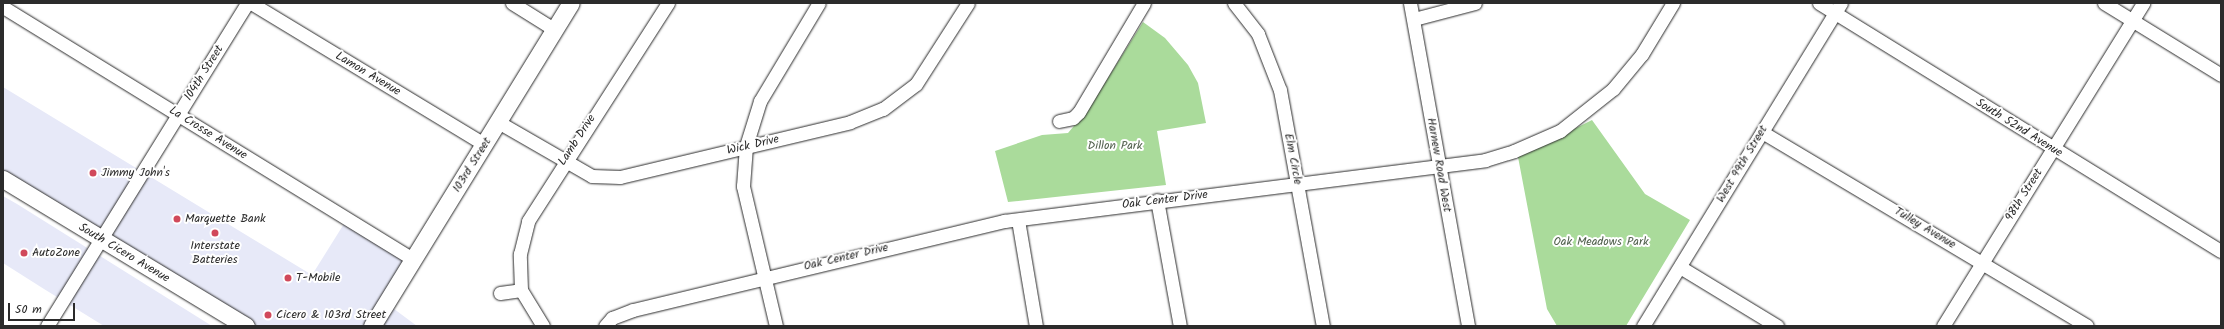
<!DOCTYPE html>
<html>
<head>
<meta charset="utf-8">
<style>
  body { margin:0 }
  #map { position:relative; width:2224px; height:329px; overflow:hidden; background:#fff; font-family:Kalam,sans-serif }
  div>[style] { position:absolute }
  .built>* { inset:0; background:#e7e9f8 }
  .green>* { inset:0; background:#aadb9b }
  .roads { filter:drop-shadow(0 0 1px #2b2b2b) drop-shadow(0 0 1px #2b2b2b) }
  .minor>* { height:13px; margin:-6.5px; padding:0 6.5px; transform-origin:6.5px; border-radius:6.5px; background:#fff }
  .major>* { height:17px; margin:-8.5px; padding:0 8.5px; transform-origin:8.5px; border-radius:8.5px; background:#fff }
  .dots>* { width:11px; height:11px; translate:-50% -50%; box-sizing:border-box; border:2px solid #fff; border-radius:50% }
  span { translate:-50% -50%; white-space:nowrap; text-align:center; line-height:1.15; -webkit-text-stroke:4px #fff; paint-order:stroke }
  .street-label { font-size:12px; color:#2b2b2b }
  .park-label { font-size:12px; color:#51604d }
  .poi-label { font-size:12px; color:#2b2b2b }
  .left { translate:0 -50%; text-align:left }
  .frame { position:absolute; inset:0; border:4px solid #2b2b2b; pointer-events:none }
  .scale { position:absolute; left:8px; top:303px; width:67px; height:18px; box-sizing:border-box; border:2px solid #2b2b2b; border-top:0; padding-left:5px; font-size:12px; line-height:14px; white-space:nowrap; color:#2b2b2b; -webkit-text-stroke:3px #fff; paint-order:stroke }
</style>
</head>
<body>
<div id="map">
  <div class="built">
    <div style="clip-path:polygon(3px 87px,312px 275px,347px 219px,413px 259px,386px 303px,417px 326px,246px 326px,3px 179px)"></div>
    <div style="clip-path:polygon(3px 196px,17px 204px,212px 326px,104px 326px,44px 289px,3px 263px)"></div>
  </div>
  <div class="green">
    <div style="clip-path:polygon(1143px 22px,1165px 38px,1188px 65px,1198px 83px,1206px 123px,1157px 131px,1166px 185px,1008px 202px,995px 151px,1042px 135px,1068px 133px,1089px 108px)"></div>
    <div style="clip-path:polygon(1592px 120px,1645px 194px,1690px 220px,1626px 326px,1557px 326px,1547px 309px,1518px 157px)"></div>
  </div>
  <div class="roads">
    <div class="minor">
      <div style="left:251px;top:3px;width:272px;rotate:31.2deg"></div>
      <div style="left:512px;top:3px;width:51px;rotate:32.1deg"></div>
      <div style="left:1234px;top:3px;width:39px;rotate:52deg"></div>
      <div style="left:1258px;top:34px;width:60px;rotate:68.6deg"></div>
      <div style="left:1280px;top:90px;width:240px;rotate:79.7deg"></div>
      <div style="left:1410px;top:3px;width:328px;rotate:79.8deg"></div>
      <div style="left:1819px;top:3px;width:472px;rotate:31.7deg"></div>
      <div style="left:2104px;top:3px;width:137px;rotate:31.6deg"></div>
      <div style="left:3px;top:7px;width:481px;rotate:31.6deg"></div>
      <div style="left:1414px;top:19px;width:63px;rotate:-14.7deg"></div>
      <div style="left:1059px;top:121px;width:14px;rotate:-12deg"></div>
      <div style="left:1073px;top:118px;width:8px;rotate:-45deg"></div>
      <div style="left:1079px;top:112px;width:127px;rotate:-59.2deg"></div>
      <div style="left:498px;top:122px;width:108px;rotate:29.9deg"></div>
      <div style="left:592px;top:176px;width:28px;rotate:2deg"></div>
      <div style="left:620px;top:177px;width:236px;rotate:-13.4deg"></div>
      <div style="left:850px;top:122px;width:35px;rotate:-22deg"></div>
      <div style="left:883px;top:109px;width:41px;rotate:-37.1deg"></div>
      <div style="left:916px;top:84px;width:96px;rotate:-57.3deg"></div>
      <div style="left:1762px;top:132px;width:378px;rotate:30.8deg"></div>
      <div style="left:1157px;top:200px;width:128px;rotate:79.7deg"></div>
      <div style="left:1018px;top:220px;width:108px;rotate:80.4deg"></div>
      <div style="left:1680px;top:267px;width:114px;rotate:31.3deg"></div>
      <div style="left:500px;top:293px;width:21px;rotate:-8deg"></div>
      <div style="left:47px;top:326px;width:380px;rotate:-58.2deg"></div>
      <div style="left:543px;top:326px;width:42px;rotate:-121.4deg"></div>
      <div style="left:521px;top:290px;width:36px;rotate:-92deg"></div>
      <div style="left:520px;top:254px;width:34px;rotate:-76deg"></div>
      <div style="left:528px;top:221px;width:259px;rotate:-57.3deg"></div>
      <div style="left:605px;top:326px;width:11px;rotate:-49deg"></div>
      <div style="left:612px;top:318px;width:22px;rotate:-21deg"></div>
      <div style="left:633px;top:310px;width:382px;rotate:-13.5deg"></div>
      <div style="left:1004px;top:221px;width:485px;rotate:-7.2deg"></div>
      <div style="left:1485px;top:160px;width:30px;rotate:-17deg"></div>
      <div style="left:1514px;top:151px;width:50px;rotate:-23.5deg"></div>
      <div style="left:1560px;top:131px;width:68px;rotate:-38.4deg"></div>
      <div style="left:1613px;top:89px;width:45px;rotate:-50.4deg"></div>
      <div style="left:1642px;top:54px;width:60px;rotate:-58.7deg"></div>
      <div style="left:776px;top:326px;width:144px;rotate:-103.3deg"></div>
      <div style="left:743px;top:186px;width:40px;rotate:-85.7deg"></div>
      <div style="left:746px;top:146px;width:47px;rotate:-72.7deg"></div>
      <div style="left:760px;top:101px;width:114px;rotate:-59deg"></div>
      <div style="left:1643px;top:326px;width:379px;rotate:-58.5deg"></div>
      <div style="left:1943px;top:326px;width:380px;rotate:-58.2deg"></div>
    </div>
    <div class="major">
      <div style="left:3px;top:179px;width:284px;rotate:31.2deg"></div>
      <div style="left:372px;top:326px;width:379px;rotate:-58.4deg"></div>
    </div>
  </div>
  <div class="dots">
    <div style="left:93px;top:173px;background:#d1495b"></div>
    <div style="left:177px;top:219px;background:#d1495b"></div>
    <div style="left:215px;top:233px;background:#d1495b"></div>
    <div style="left:24px;top:253px;background:#d1495b"></div>
    <div style="left:288px;top:278px;background:#d1495b"></div>
    <div style="left:268px;top:315px;background:#d1495b"></div>
  </div>
  <div class="street-label">
    <span style="left:204px;top:73px;rotate:-58deg">104th Street</span>
    <span style="left:368px;top:74px;rotate:31deg">Lamon Avenue</span>
    <span style="left:2019px;top:128px;rotate:32deg">South 52nd Avenue</span>
    <span style="left:208px;top:133px;rotate:32deg">La Crosse Avenue</span>
    <span style="left:577px;top:140px;rotate:-57deg">Lamb Drive</span>
    <span style="left:753px;top:145px;rotate:-13deg">Wick Drive</span>
    <span style="left:1293px;top:159px;rotate:79deg">Elm Circle</span>
    <span style="left:1742px;top:164px;rotate:-59deg">West 99th Street</span>
    <span style="left:472px;top:165px;rotate:-58deg">103rd Street</span>
    <span style="left:1439px;top:165px;rotate:80deg">Harnew Road West</span>
    <span style="left:2024px;top:195px;rotate:-58deg">98th Street</span>
    <span style="left:1165px;top:200px;rotate:-7deg">Oak Center Drive</span>
    <span style="left:1925px;top:228px;rotate:31deg">Tulley Avenue</span>
    <span style="left:124px;top:253px;rotate:31deg">South Cicero Avenue</span>
    <span style="left:846px;top:257px;rotate:-13deg">Oak Center Drive</span>
  </div>
  <div class="park-label">
    <span style="left:1115px;top:146px">Dillon Park</span>
    <span style="left:1601px;top:242px">Oak Meadows Park</span>
  </div>
  <div class="poi-label">
    <span class="left" style="left:101px;top:173px">Jimmy John's</span>
    <span class="left" style="left:185px;top:219px">Marquette Bank</span>
    <span style="left:215px;top:253px">Interstate<br>Batteries</span>
    <span class="left" style="left:32px;top:253px">AutoZone</span>
    <span class="left" style="left:296px;top:278px">T-Mobile</span>
    <span class="left" style="left:276px;top:315px">Cicero &amp; 103rd Street</span>
  </div>
  <div class="frame"></div>
  <div class="scale">50 m</div>
</div>
</body>
</html>
